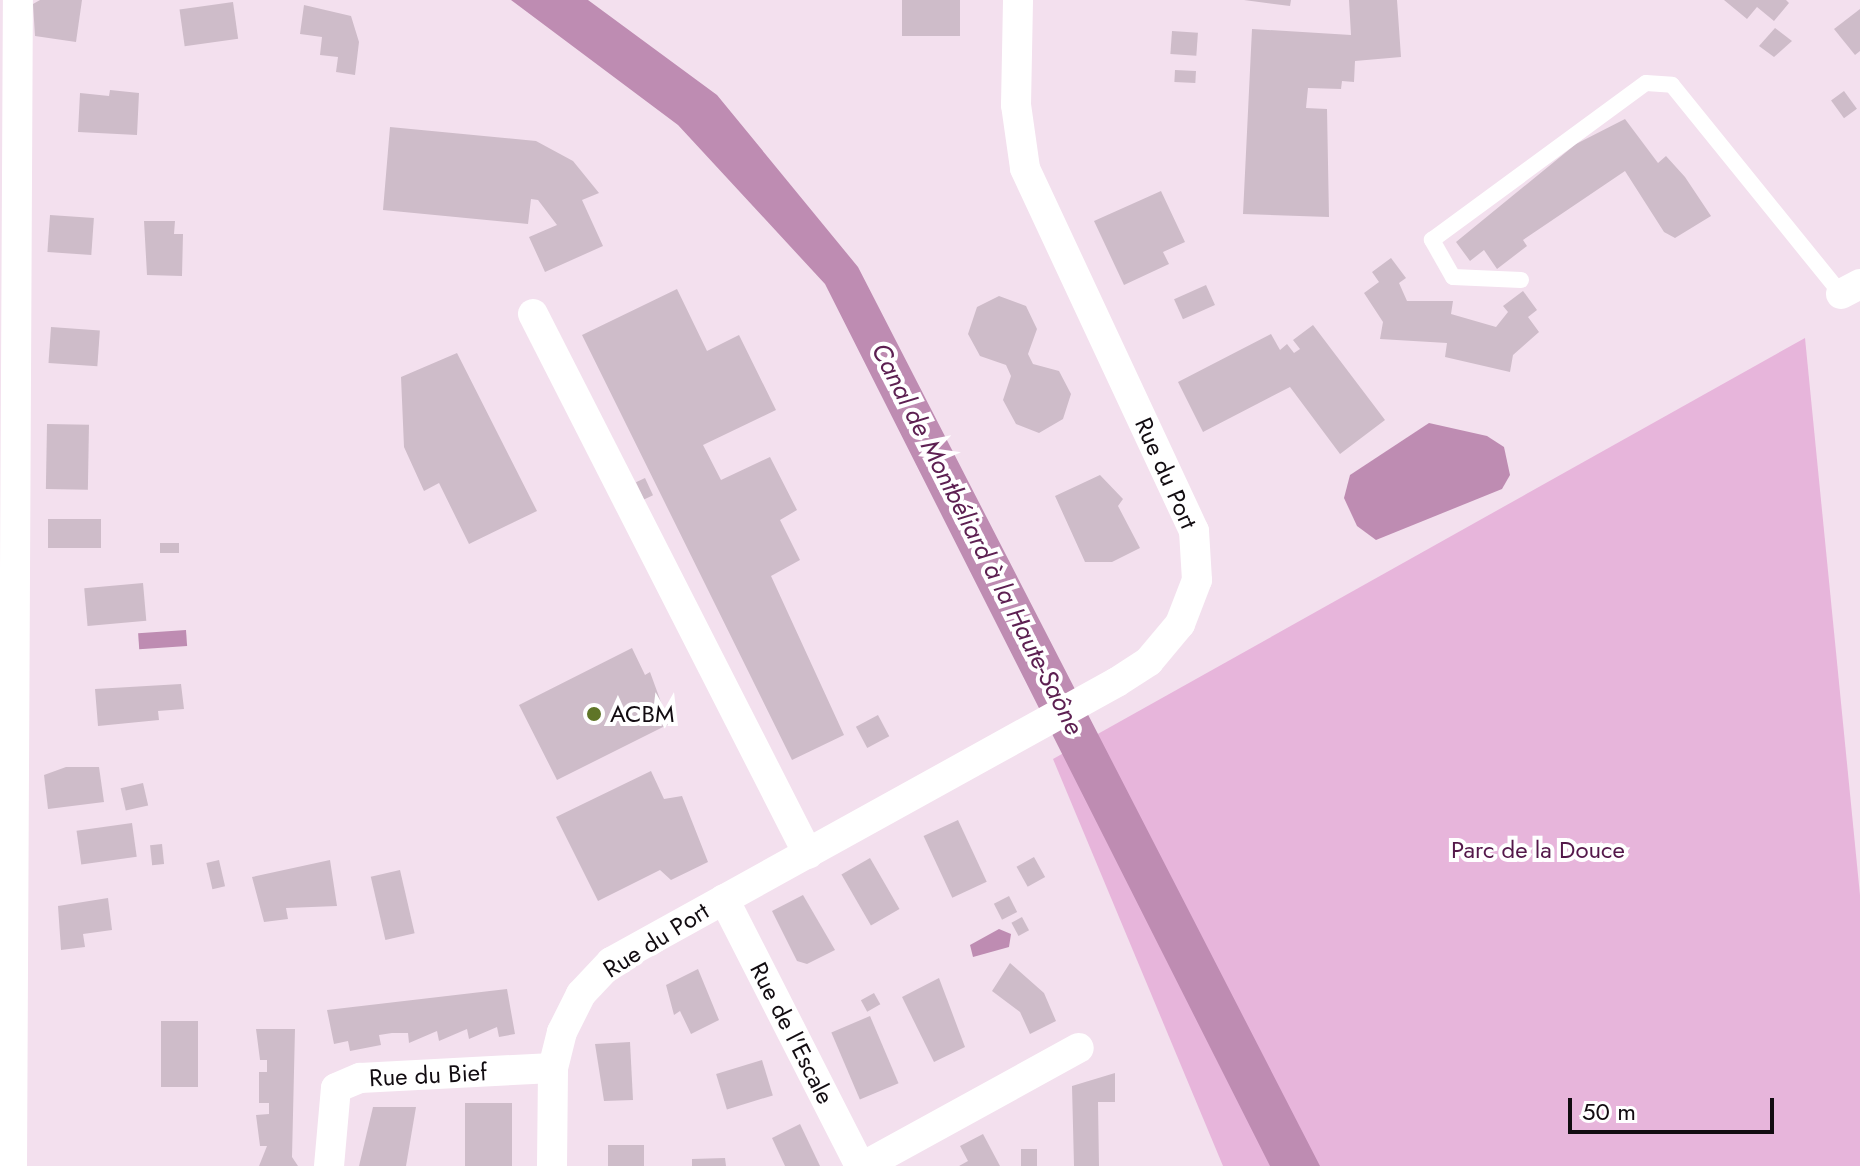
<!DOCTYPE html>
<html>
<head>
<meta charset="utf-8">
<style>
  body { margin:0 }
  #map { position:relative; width:1860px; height:1166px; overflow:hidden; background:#f3e0ee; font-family:Jost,sans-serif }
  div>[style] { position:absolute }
  .green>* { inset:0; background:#e7b5db }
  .water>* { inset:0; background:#be8cb2; transform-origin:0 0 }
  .building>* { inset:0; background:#cebcc9; transform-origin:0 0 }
  .service>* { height:16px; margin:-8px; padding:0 8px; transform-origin:8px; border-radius:8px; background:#fff }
  .minor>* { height:30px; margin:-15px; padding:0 15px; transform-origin:15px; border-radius:15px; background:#fff }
  .dots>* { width:22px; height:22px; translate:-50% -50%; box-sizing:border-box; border:4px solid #fff; border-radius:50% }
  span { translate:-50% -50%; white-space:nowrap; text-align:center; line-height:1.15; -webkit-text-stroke:8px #fff; paint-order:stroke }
  .street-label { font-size:24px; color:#120c11 }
  .poi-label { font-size:24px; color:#120c11 }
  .left { translate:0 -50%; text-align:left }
  .park-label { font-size:24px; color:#54184a }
  .water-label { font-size:26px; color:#5d2052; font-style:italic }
  .scale { position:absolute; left:1568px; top:1098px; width:206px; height:36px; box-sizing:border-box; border:4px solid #120c11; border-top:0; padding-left:10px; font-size:24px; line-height:28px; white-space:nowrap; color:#120c11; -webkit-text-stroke:6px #fff; paint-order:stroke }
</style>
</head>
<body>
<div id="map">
  <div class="green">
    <div style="clip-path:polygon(1805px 338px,1860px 895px,1860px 1166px,1223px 1166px,1053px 759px)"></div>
  </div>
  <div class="water">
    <div style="clip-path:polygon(511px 0,588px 0,717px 95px,858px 267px,1320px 1166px,1270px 1166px,825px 284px,678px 125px)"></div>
    <div style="clip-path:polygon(1429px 423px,1487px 436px,1504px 447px,1510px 475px,1502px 489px,1376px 540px,1357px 526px,1344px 498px,1350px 475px)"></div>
    <div style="left:186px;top:630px;width:16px;height:48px;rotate:86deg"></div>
    <div style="clip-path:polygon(999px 929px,1011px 934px,1009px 947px,973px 957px,970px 945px)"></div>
  </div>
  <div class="building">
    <div style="clip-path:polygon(40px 0,82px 0,76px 42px,35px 36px,33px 4px)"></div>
    <div style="left:902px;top:0;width:58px;height:36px"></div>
    <div style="clip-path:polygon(1244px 0,1291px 0,1290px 6px)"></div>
    <div style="clip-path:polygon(1349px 0,1397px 0,1401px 57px,1355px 61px,1354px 82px,1342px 81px,1341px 89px,1308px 88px,1306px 108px,1327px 109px,1329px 217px,1243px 214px,1252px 29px,1351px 35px)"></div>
    <div style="clip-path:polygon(1724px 0,1786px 0,1789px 3px,1774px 21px,1757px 7px,1747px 19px)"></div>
    <div style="left:233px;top:2px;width:37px;height:54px;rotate:82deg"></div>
    <div style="clip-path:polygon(304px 5px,351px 16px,359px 42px,355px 75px,336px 72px,338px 57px,320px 55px,322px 37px,300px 34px)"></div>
    <div style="clip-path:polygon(1860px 9px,1860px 51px,1855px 55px,1834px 29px)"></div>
    <div style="clip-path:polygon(1775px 28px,1792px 41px,1774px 57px,1759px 46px)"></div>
    <div style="left:1172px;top:31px;width:26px;height:23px;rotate:4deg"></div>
    <div style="left:1175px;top:70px;width:21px;height:12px;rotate:3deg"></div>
    <div style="clip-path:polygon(110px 90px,139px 93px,137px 135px,78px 132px,80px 93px,109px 96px)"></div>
    <div style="left:1844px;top:91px;width:22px;height:16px;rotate:54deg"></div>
    <div style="clip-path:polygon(1625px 119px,1658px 163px,1666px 156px,1685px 177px,1711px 216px,1675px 238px,1664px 232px,1625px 171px,1523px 240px,1527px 246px,1497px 269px,1484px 250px,1470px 261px,1456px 242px,1576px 144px)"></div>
    <div style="clip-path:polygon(390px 127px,536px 141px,573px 161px,599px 193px,582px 200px,603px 246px,545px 272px,529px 237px,557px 225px,538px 200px,531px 199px,528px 224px,383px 210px)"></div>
    <div style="clip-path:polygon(1161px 191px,1185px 242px,1163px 252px,1169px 264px,1124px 285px,1094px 221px)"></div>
    <div style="left:50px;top:215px;width:44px;height:37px;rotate:4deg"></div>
    <div style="clip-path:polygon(144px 221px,175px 221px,174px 234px,183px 234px,182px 276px,147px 275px)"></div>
    <div style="clip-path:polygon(1391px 258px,1406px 278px,1399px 283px,1407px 301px,1453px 301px,1451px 314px,1496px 327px,1508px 312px,1503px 306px,1523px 291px,1537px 310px,1528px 317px,1539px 332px,1513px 355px,1510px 372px,1445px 357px,1447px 343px,1380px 339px,1383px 322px,1364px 293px,1379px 282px,1372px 272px)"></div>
    <div style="left:1206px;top:285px;width:22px;height:35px;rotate:66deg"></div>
    <div style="clip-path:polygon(677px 289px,707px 351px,739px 335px,776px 410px,703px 445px,721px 480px,770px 457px,797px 510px,780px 520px,800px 560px,771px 576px,844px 735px,792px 760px,582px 335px)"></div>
    <div style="clip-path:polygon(999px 296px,1026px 306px,1037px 329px,1028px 354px,1033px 364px,1059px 371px,1071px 394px,1063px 419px,1039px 433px,1016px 424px,1003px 400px,1011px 376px,1006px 365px,980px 356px,968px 334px,977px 307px)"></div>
    <div style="clip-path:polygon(1313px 325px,1385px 420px,1340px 454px,1290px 387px,1203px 432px,1178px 382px,1271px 334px,1280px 350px,1287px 344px,1294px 353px,1300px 349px,1293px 340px)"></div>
    <div style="left:51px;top:327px;width:49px;height:36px;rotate:4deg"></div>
    <div style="clip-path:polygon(457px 353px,537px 511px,469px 544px,439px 483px,424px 491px,404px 447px,401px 377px)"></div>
    <div style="left:47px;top:424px;width:42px;height:65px;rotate:1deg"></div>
    <div style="clip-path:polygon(1100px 475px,1123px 499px,1118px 506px,1140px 548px,1112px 562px,1085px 562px,1055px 496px)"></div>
    <div style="left:645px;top:478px;width:19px;height:10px;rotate:65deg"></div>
    <div style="left:48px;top:519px;width:53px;height:29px"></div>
    <div style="left:160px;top:543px;width:19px;height:10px"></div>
    <div style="left:143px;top:583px;width:38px;height:59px;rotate:85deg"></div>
    <div style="clip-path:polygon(632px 648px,645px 675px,650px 672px,669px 724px,557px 780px,519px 705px)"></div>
    <div style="clip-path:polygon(181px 684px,184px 709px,158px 711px,159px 720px,98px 726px,95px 689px)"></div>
    <div style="left:878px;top:715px;width:24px;height:25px;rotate:62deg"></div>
    <div style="clip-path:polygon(66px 767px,99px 767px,104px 802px,48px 809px,44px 775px)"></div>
    <div style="clip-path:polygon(651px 771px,664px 799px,682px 796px,708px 862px,671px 880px,660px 870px,598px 901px,556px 817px)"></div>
    <div style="left:143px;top:783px;width:23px;height:23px;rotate:77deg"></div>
    <div style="left:958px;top:820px;width:68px;height:38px;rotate:65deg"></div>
    <div style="left:132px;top:823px;width:34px;height:56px;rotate:82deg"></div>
    <div style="left:162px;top:844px;width:20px;height:12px;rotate:84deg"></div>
    <div style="left:1034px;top:857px;width:23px;height:20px;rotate:61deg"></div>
    <div style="left:870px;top:858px;width:59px;height:33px;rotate:60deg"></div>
    <div style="left:219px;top:860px;width:27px;height:13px;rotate:77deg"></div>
    <div style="clip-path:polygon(330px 860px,337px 906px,286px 908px,288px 919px,264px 922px,252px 877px)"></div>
    <div style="left:400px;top:870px;width:65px;height:30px;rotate:77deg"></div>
    <div style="clip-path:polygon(803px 895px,835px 950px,807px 964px,797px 961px,772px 911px)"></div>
    <div style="left:1009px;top:896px;width:18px;height:17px;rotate:63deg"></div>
    <div style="clip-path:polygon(108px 898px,112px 930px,83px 934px,85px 947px,61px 950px,58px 906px)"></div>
    <div style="left:1022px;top:917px;width:15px;height:12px;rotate:62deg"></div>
    <div style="clip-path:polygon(1010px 963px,1044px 993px,1056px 1021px,1030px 1034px,1020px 1012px,992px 991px)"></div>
    <div style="clip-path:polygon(698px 969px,719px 1020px,691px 1034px,680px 1011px,674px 1015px,666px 985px)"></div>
    <div style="clip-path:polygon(939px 978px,965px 1047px,934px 1062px,902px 997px)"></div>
    <div style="clip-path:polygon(507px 989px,515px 1034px,499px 1037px,497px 1027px,469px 1039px,467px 1029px,439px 1041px,437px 1031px,409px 1043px,408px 1033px,392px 1033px,379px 1035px,381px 1045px,350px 1051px,348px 1041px,334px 1044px,327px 1010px)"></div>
    <div style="left:874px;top:993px;width:13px;height:15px;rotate:61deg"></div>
    <div style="left:870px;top:1016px;width:73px;height:42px;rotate:67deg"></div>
    <div style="left:161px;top:1021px;width:37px;height:66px"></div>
    <div style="clip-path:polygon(256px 1029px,295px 1029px,292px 1157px,298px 1166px,259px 1166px,267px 1146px,260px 1146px,256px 1115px,269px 1114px,269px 1103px,259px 1103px,259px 1072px,267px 1072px,267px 1060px,260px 1060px)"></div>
    <div style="clip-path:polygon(630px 1042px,633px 1100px,604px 1101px,595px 1044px)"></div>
    <div style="left:762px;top:1060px;width:37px;height:48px;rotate:73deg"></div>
    <div style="clip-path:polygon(1115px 1073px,1115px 1102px,1098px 1102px,1099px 1166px,1074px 1166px,1072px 1086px)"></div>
    <div style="left:465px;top:1103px;width:47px;height:63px"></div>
    <div style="clip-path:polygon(373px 1107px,416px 1107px,406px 1166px,359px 1166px)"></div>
    <div style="clip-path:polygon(800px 1124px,820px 1166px,785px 1166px,772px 1138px)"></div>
    <div style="clip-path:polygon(983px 1134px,1000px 1166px,959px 1166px,968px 1161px,960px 1146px)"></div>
    <div style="left:608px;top:1145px;width:36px;height:21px"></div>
    <div style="left:1021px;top:1149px;width:16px;height:17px"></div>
    <div style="clip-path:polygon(725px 1158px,726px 1166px,692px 1166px,692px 1159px)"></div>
  </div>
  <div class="service">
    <div style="left:1521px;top:280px;width:68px;rotate:-177.5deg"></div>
    <div style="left:1453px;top:277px;width:43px;rotate:-119.6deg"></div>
    <div style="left:1432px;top:240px;width:265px;rotate:-36.3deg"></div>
    <div style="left:1646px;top:83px;width:26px;rotate:4deg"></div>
    <div style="left:1672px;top:85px;width:269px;rotate:51deg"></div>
  </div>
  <div class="minor">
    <div style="left:1841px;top:294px;width:21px;rotate:-28deg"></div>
    <div style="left:533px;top:314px;width:606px;rotate:63.01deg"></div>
    <div style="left:724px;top:899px;width:300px;rotate:63deg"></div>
    <div style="left:12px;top:1166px;width:1166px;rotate:-89.71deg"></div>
    <div style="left:329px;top:1166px;width:78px;rotate:-84.9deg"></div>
    <div style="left:336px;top:1088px;width:26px;rotate:-23deg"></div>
    <div style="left:360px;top:1078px;width:193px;rotate:-3deg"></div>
    <div style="left:552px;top:1166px;width:98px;rotate:-89.4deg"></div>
    <div style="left:553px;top:1068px;width:37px;rotate:-76deg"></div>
    <div style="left:562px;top:1032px;width:42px;rotate:-63.4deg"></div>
    <div style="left:581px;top:994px;width:44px;rotate:-46.8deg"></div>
    <div style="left:611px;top:962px;width:578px;rotate:-28.96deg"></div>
    <div style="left:1117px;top:682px;width:38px;rotate:-33deg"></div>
    <div style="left:1149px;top:661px;width:48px;rotate:-50deg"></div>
    <div style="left:1180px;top:624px;width:47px;rotate:-68.9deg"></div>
    <div style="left:1197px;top:580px;width:49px;rotate:-93.5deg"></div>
    <div style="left:1194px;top:531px;width:400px;rotate:-115deg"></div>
    <div style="left:1025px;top:168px;width:64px;rotate:-98.1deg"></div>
    <div style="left:1016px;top:105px;width:105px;rotate:-88.9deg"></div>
    <div style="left:864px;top:1166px;width:245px;rotate:-28.8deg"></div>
  </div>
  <div class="dots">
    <div style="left:594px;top:714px;background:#5f7527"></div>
  </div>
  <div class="street-label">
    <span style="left:1166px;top:473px;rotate:66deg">Rue du Port</span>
    <span style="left:656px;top:940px;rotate:-32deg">Rue du Port</span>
    <span style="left:792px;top:1033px;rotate:63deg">Rue de l'Escale</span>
    <span style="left:428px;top:1075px;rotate:-3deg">Rue du Bief</span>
  </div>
  <div class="poi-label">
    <span class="left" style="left:610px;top:714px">ACBM</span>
  </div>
  <div class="park-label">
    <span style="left:1538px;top:850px">Parc de la Douce</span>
  </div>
  <div class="water-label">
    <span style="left:977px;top:539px;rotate:63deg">Canal de Montbéliard à la Haute-Saône</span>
  </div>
  <div class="scale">50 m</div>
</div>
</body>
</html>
